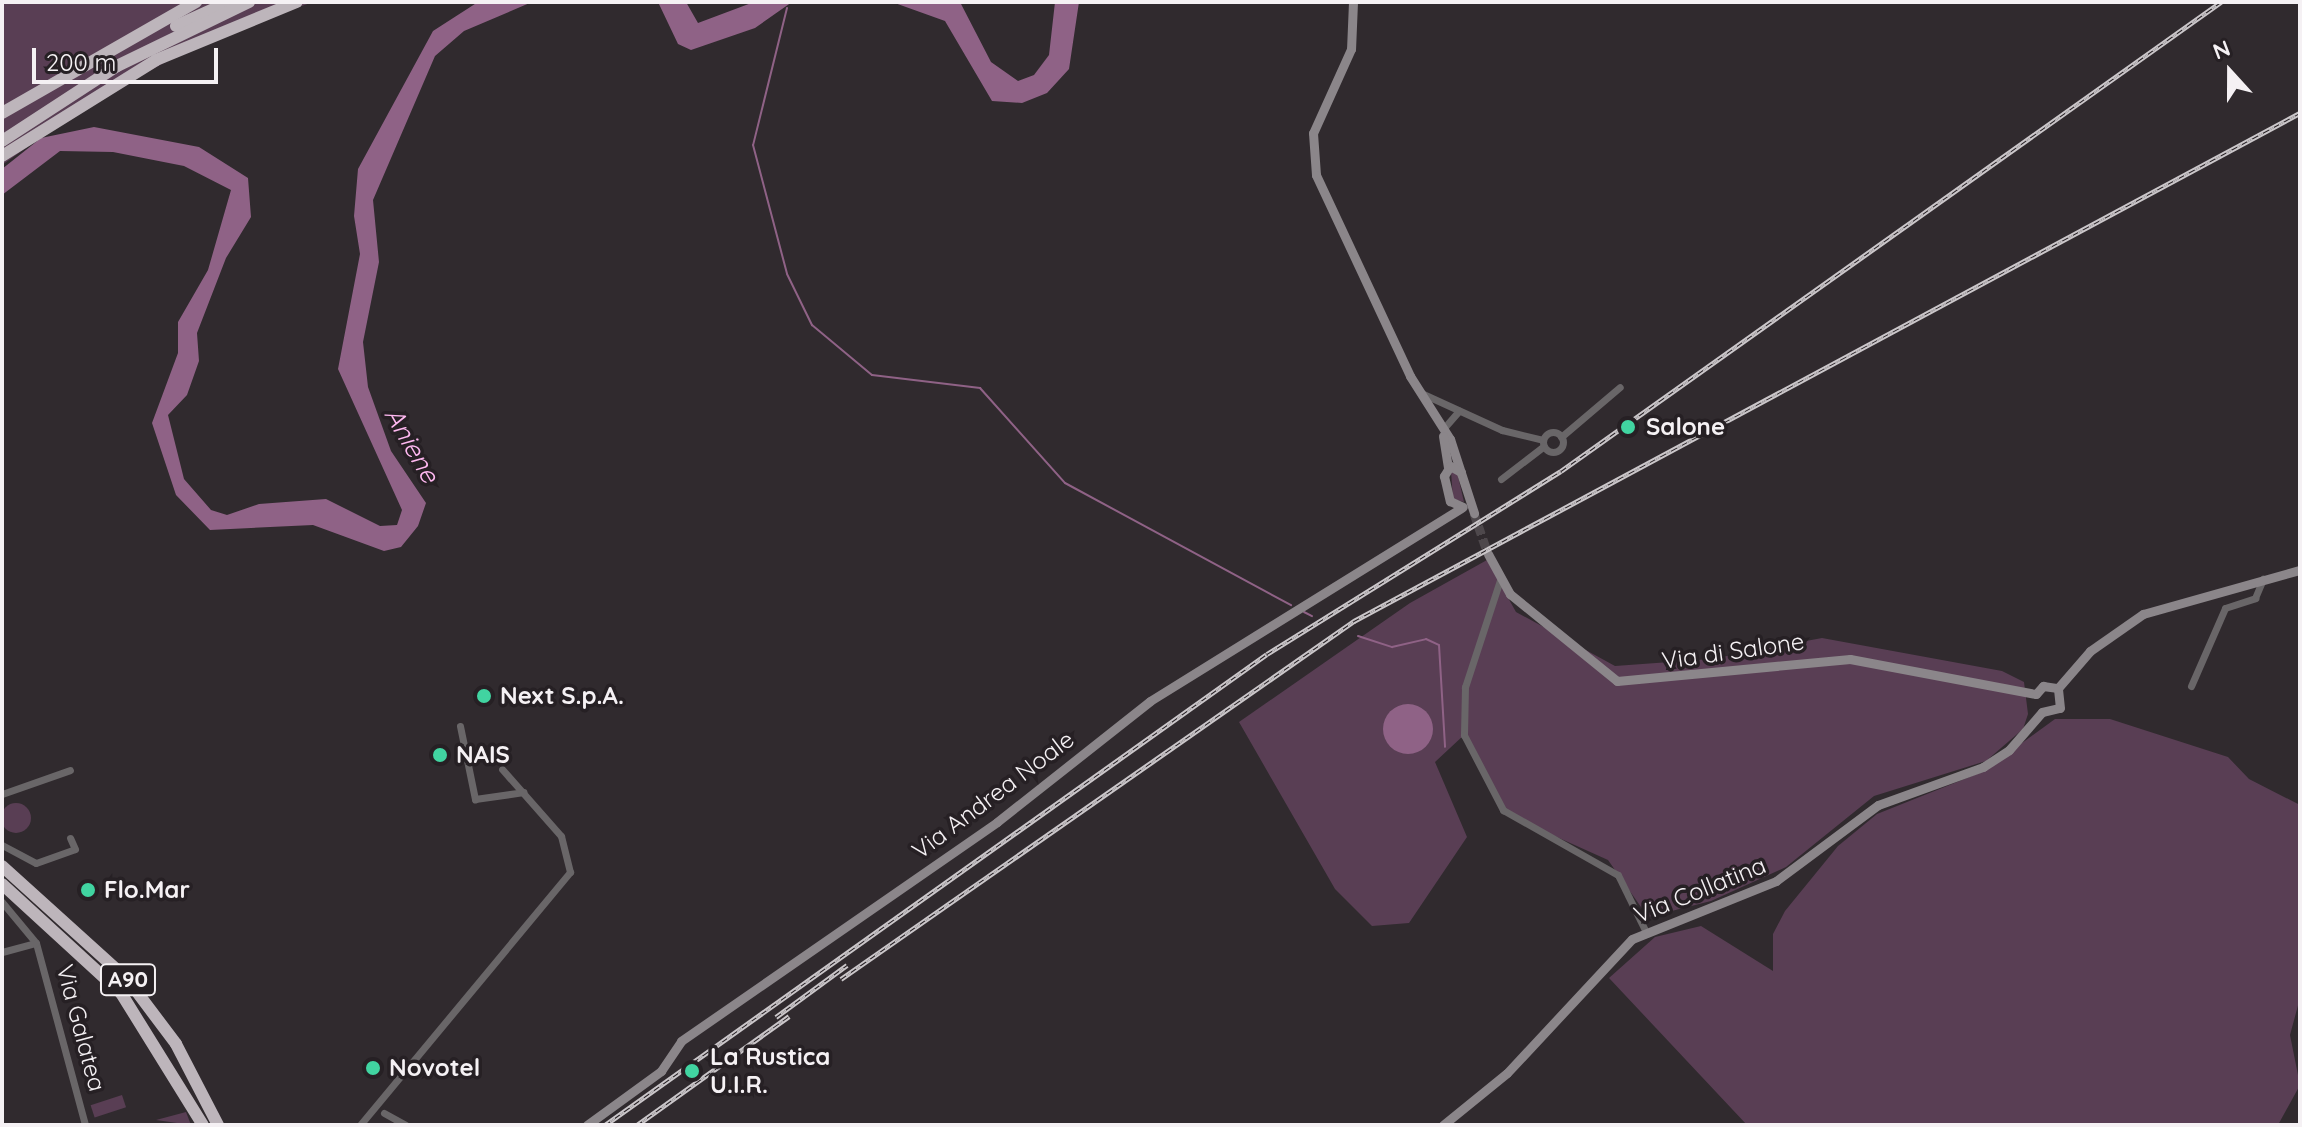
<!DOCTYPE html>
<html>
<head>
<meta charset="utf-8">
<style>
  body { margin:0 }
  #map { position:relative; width:2302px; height:1127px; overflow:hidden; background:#302a2e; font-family:Quicksand,sans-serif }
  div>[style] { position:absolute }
  .green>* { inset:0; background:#593e54; transform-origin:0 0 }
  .round { border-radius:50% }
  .water>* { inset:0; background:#8f6286 }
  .stream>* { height:2px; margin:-1px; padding:0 1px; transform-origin:1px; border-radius:1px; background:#8f6286 }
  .secondary-tunnel>* { height:9px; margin-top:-4.5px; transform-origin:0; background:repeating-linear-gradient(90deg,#4e484c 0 9px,transparent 0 13.5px) }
  .street>* { height:7px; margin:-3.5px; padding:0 3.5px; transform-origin:3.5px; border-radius:3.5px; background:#696668 }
  .street>.ring { margin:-3.5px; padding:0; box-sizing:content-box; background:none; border:7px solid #696668; border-radius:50% }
  .secondary>* { height:9px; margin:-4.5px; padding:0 4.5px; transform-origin:4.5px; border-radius:4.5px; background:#8b868a }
  .highway>* { height:12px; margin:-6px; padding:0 6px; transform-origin:6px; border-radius:6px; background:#bdb5bb }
  .rail>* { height:5px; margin-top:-2.5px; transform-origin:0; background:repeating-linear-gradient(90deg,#262024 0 6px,#cbc7ca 0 12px); box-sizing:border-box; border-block:2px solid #cbc7ca }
  .dots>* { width:22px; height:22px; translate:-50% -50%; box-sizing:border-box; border:4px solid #262024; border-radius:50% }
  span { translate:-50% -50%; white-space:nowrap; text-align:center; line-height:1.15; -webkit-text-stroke:7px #262024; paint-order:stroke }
  .shield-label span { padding:2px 6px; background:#262024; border:2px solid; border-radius:6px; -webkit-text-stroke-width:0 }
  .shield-label { font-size:22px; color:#f5f1f4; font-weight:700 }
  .poi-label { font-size:24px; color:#f5f1f4; font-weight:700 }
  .left { translate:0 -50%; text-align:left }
  .street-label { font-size:24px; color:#f5f1f4 }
  .water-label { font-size:26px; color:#feb8f0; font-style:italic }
  .frame { position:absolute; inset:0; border:4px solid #f5f1f4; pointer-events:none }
  .north { position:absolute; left:2190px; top:32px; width:80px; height:80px; -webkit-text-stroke:6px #262024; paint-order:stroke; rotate:339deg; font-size:22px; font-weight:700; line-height:32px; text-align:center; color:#f5f1f4 }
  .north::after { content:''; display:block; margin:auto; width:28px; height:36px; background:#f5f1f4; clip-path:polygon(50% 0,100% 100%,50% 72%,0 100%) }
  .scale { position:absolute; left:32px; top:48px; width:186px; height:36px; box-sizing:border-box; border:4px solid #f5f1f4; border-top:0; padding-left:10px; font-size:24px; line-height:28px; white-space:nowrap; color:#f5f1f4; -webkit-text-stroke:6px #262024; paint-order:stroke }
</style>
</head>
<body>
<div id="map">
  <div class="green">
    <div style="clip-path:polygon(2px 2px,313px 2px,209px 39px,89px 103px,2px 165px)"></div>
    <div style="clip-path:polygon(1451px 471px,1457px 472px,1464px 502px,1453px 499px)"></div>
    <div style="clip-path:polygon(1487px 560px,1516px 612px,1615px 666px,1711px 659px,1822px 638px,2002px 671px,2024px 682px,2028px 714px,2023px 729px,1986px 761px,1874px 796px,1786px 867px,1711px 901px,1648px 917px,1608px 860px,1508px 815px,1464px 735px,1435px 762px,1467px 837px,1409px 923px,1372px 926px,1335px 889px,1239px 722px,1410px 603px)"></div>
    <div style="clip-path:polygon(2055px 719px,2110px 719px,2228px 757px,2249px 779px,2300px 805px,2300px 998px,2290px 1035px,2300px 1085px,2278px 1125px,1747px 1125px,1609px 978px,1655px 937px,1701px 926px,1773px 971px,1773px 934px,1785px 911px,1838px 846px,1877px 814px,1982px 772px)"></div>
    <div class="round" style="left:1px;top:803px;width:30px;height:30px"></div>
    <div style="left:122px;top:1095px;width:13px;height:33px;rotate:72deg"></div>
    <div style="clip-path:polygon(186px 1112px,191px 1125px,156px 1120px)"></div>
  </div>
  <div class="water">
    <div style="clip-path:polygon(478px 2px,532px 2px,464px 31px,435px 56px,373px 200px,379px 262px,363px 342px,368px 387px,391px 451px,426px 503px,418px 526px,401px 547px,384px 551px,313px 525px,210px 530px,176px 495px,152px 423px,178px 353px,178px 322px,208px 270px,231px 190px,184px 166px,113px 152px,60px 151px,2px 195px,2px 169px,41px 138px,94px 127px,199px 147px,248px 178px,251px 217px,226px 258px,197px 333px,199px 361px,187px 395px,168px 415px,184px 479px,211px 510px,227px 515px,259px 504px,326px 499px,380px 526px,397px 525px,402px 510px,338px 369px,360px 254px,354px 216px,358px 169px,433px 31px)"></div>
    <div style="clip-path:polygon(658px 2px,686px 2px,698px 23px,754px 2px,792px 2px,755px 28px,691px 50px,678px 44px)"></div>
    <div style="clip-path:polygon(892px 2px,960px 2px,991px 62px,1018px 81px,1034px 75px,1049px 55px,1055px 2px,1079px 2px,1069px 69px,1047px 93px,1022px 103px,992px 101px,945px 21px)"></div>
    <div class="round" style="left:1383px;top:704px;width:50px;height:50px"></div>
  </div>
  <div class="stream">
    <div style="left:787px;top:8px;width:141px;rotate:103.9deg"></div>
    <div style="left:753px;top:145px;width:133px;rotate:75.2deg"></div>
    <div style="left:787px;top:274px;width:57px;rotate:63.9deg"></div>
    <div style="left:812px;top:325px;width:78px;rotate:39.8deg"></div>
    <div style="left:872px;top:375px;width:109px;rotate:6.9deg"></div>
    <div style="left:980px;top:388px;width:127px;rotate:48.2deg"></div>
    <div style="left:1065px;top:483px;width:257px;rotate:28.4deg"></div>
    <div style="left:1304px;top:612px;width:9px;rotate:27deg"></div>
    <div style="left:1358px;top:636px;width:36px;rotate:18deg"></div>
    <div style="left:1392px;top:647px;width:35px;rotate:-13deg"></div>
    <div style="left:1426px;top:639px;width:14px;rotate:25deg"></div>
    <div style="left:1439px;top:645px;width:102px;rotate:86.6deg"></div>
  </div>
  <div class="secondary-tunnel">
    <div style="left:1474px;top:513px;width:43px;rotate:71.1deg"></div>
  </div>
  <div class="street">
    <div style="left:1421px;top:393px;width:89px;rotate:24.6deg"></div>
    <div style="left:1502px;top:430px;width:42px;rotate:13.7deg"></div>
    <div style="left:1444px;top:428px;width:23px;rotate:-49deg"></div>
    <div class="ring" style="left:1543px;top:432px;width:13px;height:13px"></div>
    <div style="left:1561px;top:437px;width:77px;rotate:-40.3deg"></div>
    <div style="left:1501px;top:479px;width:54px;rotate:-37.5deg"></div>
    <div style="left:1500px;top:580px;width:113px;rotate:108.1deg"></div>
    <div style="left:1465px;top:687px;width:48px;rotate:91.2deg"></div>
    <div style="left:1464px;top:735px;width:85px;rotate:62.5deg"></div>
    <div style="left:1503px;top:810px;width:132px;rotate:29.5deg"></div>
    <div style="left:1618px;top:875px;width:61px;rotate:63.9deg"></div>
    <div style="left:2191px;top:686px;width:85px;rotate:-66.4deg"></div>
    <div style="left:2225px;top:608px;width:32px;rotate:-18deg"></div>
    <div style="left:2255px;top:598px;width:21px;rotate:-67deg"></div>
    <div style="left:460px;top:726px;width:75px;rotate:78.4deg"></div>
    <div style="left:475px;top:799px;width:49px;rotate:-8.1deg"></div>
    <div style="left:2px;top:794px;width:72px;rotate:-19.4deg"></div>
    <div style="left:2px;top:845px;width:38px;rotate:28deg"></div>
    <div style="left:36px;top:863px;width:41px;rotate:-19.7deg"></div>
    <div style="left:75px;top:849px;width:12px;rotate:-114deg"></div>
    <div style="left:2px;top:902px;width:53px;rotate:50.3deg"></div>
    <div style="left:36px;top:943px;width:188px;rotate:74.9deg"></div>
    <div style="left:2px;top:952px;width:35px;rotate:-15deg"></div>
    <div style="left:384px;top:1113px;width:25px;rotate:29deg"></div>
    <div style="left:360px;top:1125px;width:329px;rotate:-50.3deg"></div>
    <div style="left:570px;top:872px;width:37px;rotate:-104deg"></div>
    <div style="left:561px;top:836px;width:89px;rotate:-131.4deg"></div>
  </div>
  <div class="secondary">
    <div style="left:1353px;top:2px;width:47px;rotate:92.4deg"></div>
    <div style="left:1351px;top:49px;width:92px;rotate:114.3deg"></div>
    <div style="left:1313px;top:133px;width:42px;rotate:85.9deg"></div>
    <div style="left:1316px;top:175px;width:222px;rotate:64.9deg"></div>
    <div style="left:1410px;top:376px;width:75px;rotate:57.6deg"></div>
    <div style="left:1450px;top:439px;width:78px;rotate:72deg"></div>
    <div style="left:1443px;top:436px;width:31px;rotate:81deg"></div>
    <div style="left:1461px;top:472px;width:13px;rotate:-151deg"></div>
    <div style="left:1450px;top:466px;width:12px;rotate:121deg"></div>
    <div style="left:1444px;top:476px;width:26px;rotate:77deg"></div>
    <div style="left:1450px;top:501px;width:14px;rotate:25deg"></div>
    <div style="left:1488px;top:554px;width:46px;rotate:61.2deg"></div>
    <div style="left:1510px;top:594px;width:138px;rotate:39.1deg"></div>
    <div style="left:1617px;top:681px;width:234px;rotate:-5.4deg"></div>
    <div style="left:1850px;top:659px;width:189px;rotate:10.7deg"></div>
    <div style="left:2058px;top:688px;width:49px;rotate:-49.1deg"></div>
    <div style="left:2090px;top:651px;width:65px;rotate:-34.9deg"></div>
    <div style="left:2143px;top:614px;width:163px;rotate:-15.7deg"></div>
    <div style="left:2036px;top:694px;width:11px;rotate:-49deg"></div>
    <div style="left:2043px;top:686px;width:15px;rotate:8deg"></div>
    <div style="left:2042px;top:712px;width:18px;rotate:-13deg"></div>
    <div style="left:2060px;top:708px;width:20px;rotate:-96deg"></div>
    <div style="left:587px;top:1125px;width:92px;rotate:-36.1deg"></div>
    <div style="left:661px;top:1071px;width:36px;rotate:-56deg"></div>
    <div style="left:681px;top:1041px;width:384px;rotate:-34.7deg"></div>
    <div style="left:997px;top:822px;width:195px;rotate:-38.3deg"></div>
    <div style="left:1150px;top:701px;width:366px;rotate:-31.8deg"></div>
    <div style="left:1443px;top:1125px;width:82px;rotate:-39.1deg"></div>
    <div style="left:1507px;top:1073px;width:183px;rotate:-47deg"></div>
    <div style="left:1632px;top:939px;width:155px;rotate:-21.9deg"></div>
    <div style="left:1776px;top:881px;width:127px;rotate:-36.7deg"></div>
    <div style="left:1878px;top:805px;width:112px;rotate:-19.9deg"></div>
    <div style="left:1983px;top:767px;width:31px;rotate:-33deg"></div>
    <div style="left:2009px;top:750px;width:50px;rotate:-49deg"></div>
  </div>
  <div class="highway">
    <div style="left:176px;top:26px;width:58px;rotate:-24.4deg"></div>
    <div style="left:2px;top:113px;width:224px;rotate:-29.8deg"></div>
    <div style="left:2px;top:141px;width:137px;rotate:-33.1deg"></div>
    <div style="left:117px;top:66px;width:147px;rotate:-25.9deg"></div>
    <div style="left:2px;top:156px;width:181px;rotate:-31.9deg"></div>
    <div style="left:156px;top:60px;width:152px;rotate:-22.4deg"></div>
    <div style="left:2px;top:866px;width:170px;rotate:42.1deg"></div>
    <div style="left:128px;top:980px;width:80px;rotate:53.1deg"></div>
    <div style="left:176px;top:1044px;width:91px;rotate:62.6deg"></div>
    <div style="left:2px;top:884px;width:161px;rotate:42.5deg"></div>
    <div style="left:121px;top:993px;width:155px;rotate:58.2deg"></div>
  </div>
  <div class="rail">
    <div style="left:841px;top:979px;width:626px;rotate:-34.91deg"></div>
    <div style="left:1354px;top:621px;width:1074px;rotate:-28.24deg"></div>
    <div style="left:776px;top:1017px;width:88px;rotate:-36.2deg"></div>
    <div style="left:605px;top:1125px;width:812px;rotate:-35.43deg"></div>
    <div style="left:1267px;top:654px;width:346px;rotate:-31.9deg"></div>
    <div style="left:1561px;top:471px;width:810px;rotate:-35.4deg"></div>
    <div style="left:637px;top:1125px;width:187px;rotate:-35.6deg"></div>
  </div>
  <div class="dots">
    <div style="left:1628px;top:427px;background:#41d4a1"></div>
    <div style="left:484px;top:696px;background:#41d4a1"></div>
    <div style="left:440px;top:755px;background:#41d4a1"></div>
    <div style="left:88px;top:890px;background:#41d4a1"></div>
    <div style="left:373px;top:1068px;background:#41d4a1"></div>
    <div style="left:692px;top:1071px;background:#41d4a1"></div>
  </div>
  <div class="shield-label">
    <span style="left:128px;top:980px">A90</span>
  </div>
  <div class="poi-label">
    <span class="left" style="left:1646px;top:427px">Salone</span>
    <span class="left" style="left:500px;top:696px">Next S.p.A.</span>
    <span class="left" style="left:456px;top:755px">NAIS</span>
    <span class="left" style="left:104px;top:890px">Flo.Mar</span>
    <span class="left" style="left:710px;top:1071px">La Rustica<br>U.I.R.</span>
    <span class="left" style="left:389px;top:1068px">Novotel</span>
  </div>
  <div class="street-label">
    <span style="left:1733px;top:651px;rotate:-8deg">Via di Salone</span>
    <span style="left:993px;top:795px;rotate:-37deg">Via Andrea Noale</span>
    <span style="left:1700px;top:890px;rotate:-22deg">Via Collatina</span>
    <span style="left:81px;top:1028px;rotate:75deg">Via Galatea</span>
  </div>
  <div class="water-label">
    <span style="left:412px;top:445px;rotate:60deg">Aniene</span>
  </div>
  <div class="frame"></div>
  <div class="north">N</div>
  <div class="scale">200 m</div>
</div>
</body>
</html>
